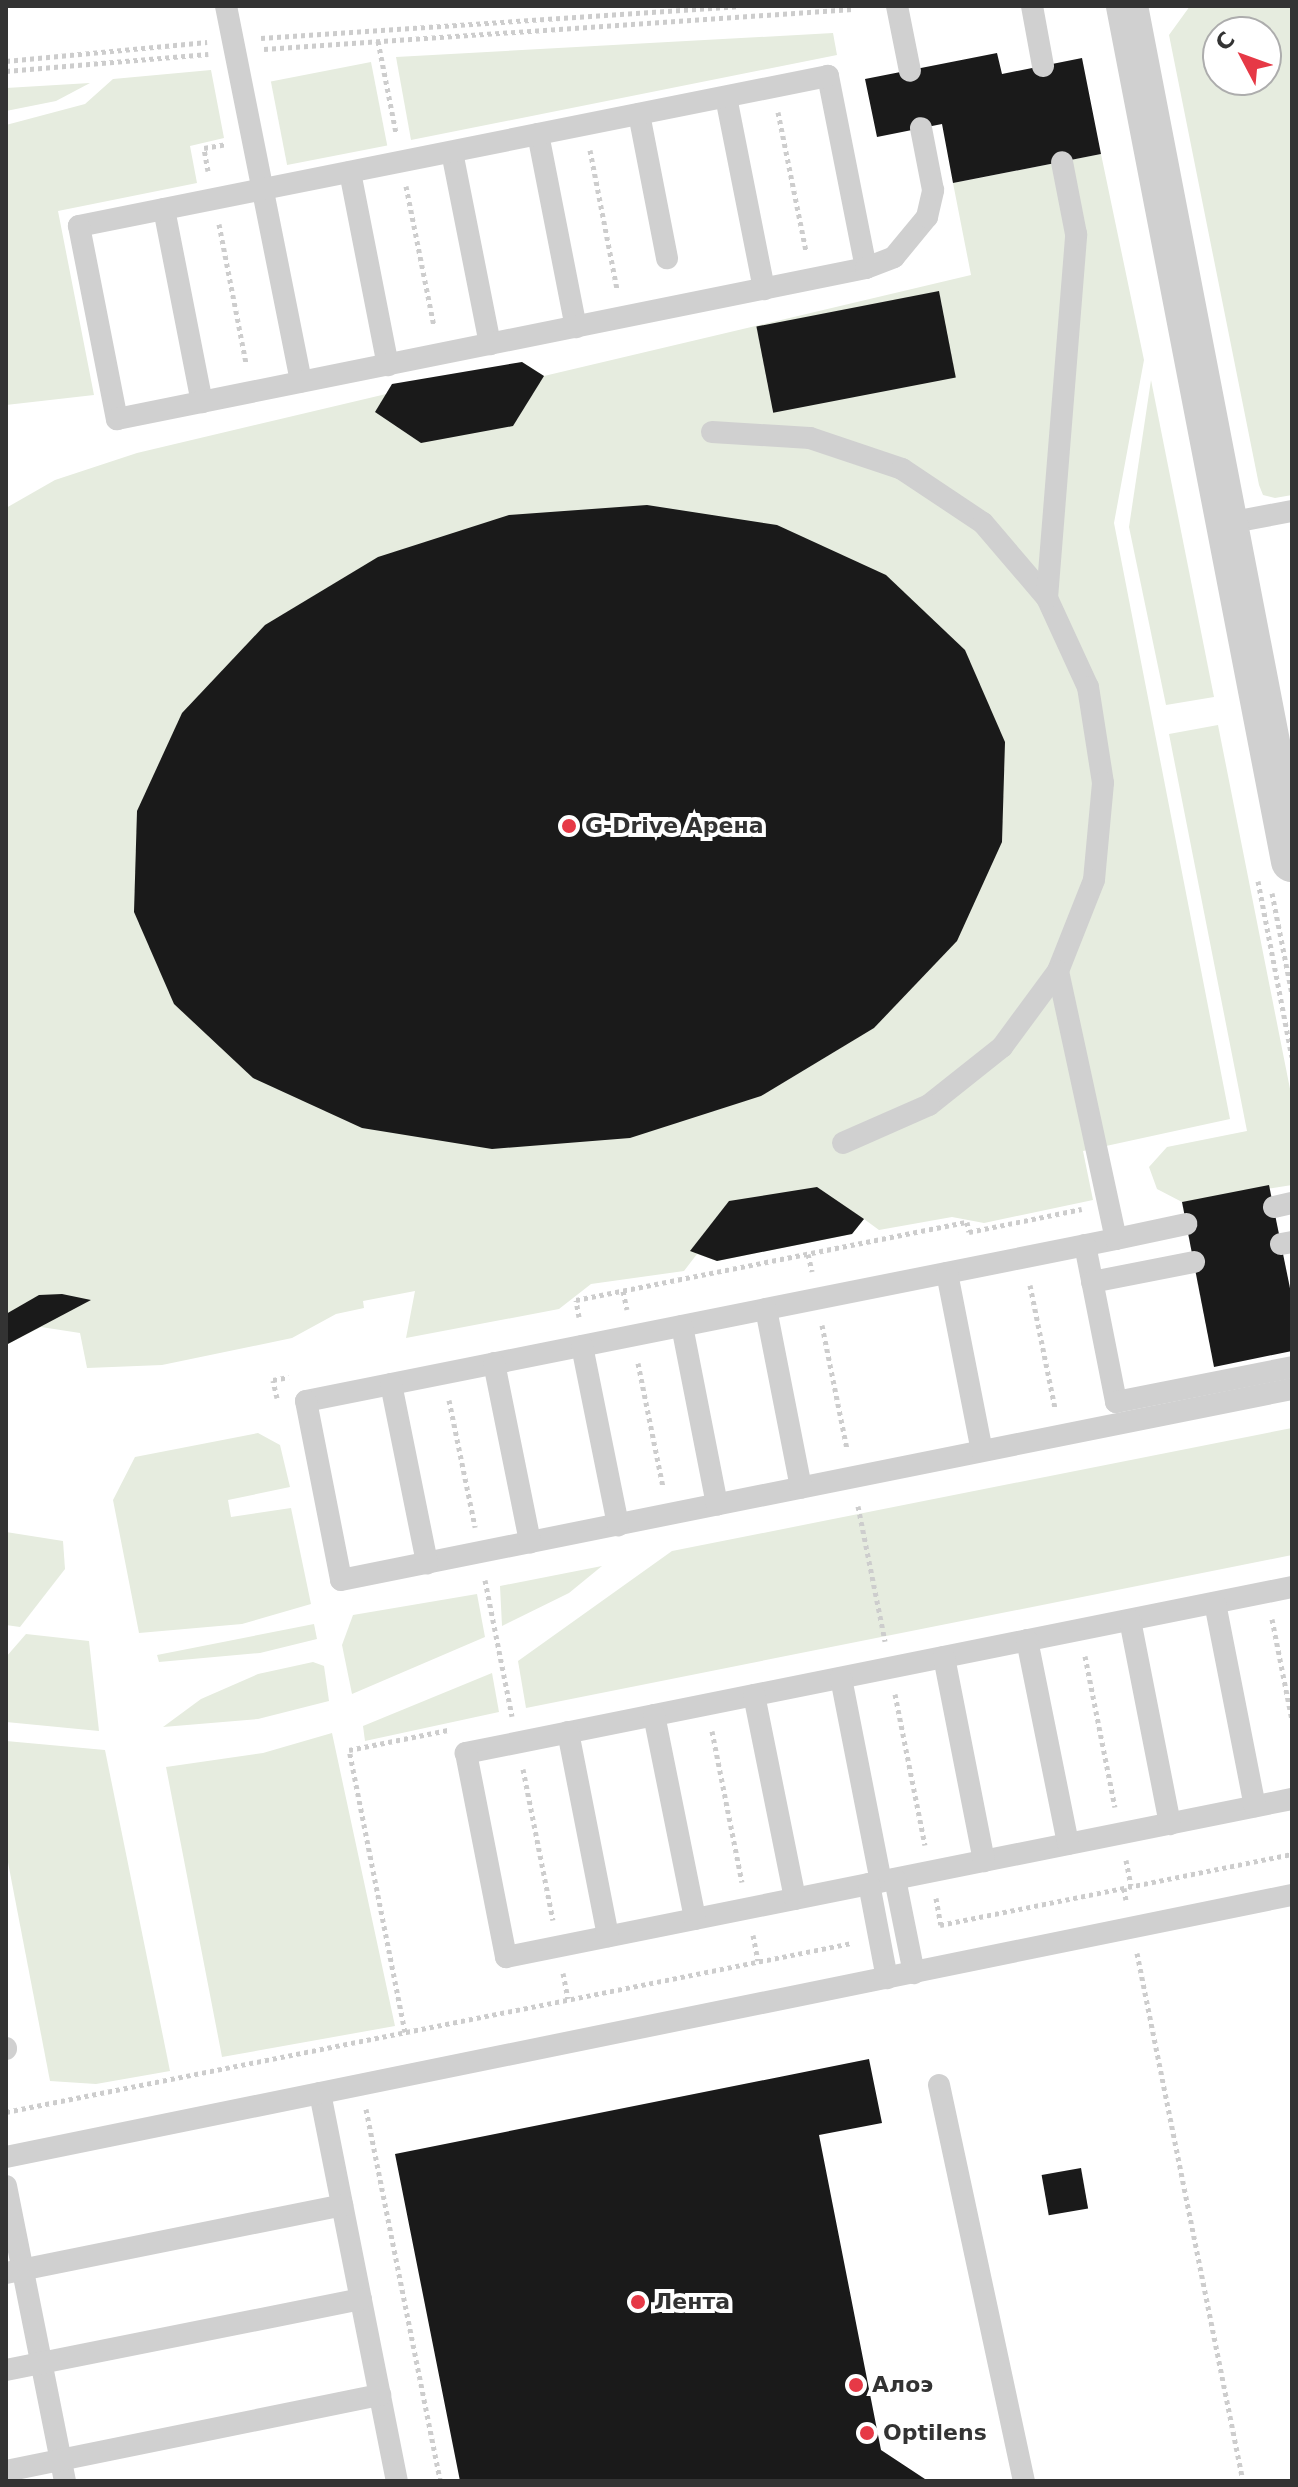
<!DOCTYPE html>
<html>
<head>
<meta charset="utf-8">
<style>
  body { margin:0 }
  #map { position:relative; width:1298px; height:2487px; overflow:hidden; background:#fff; font-family:"DejaVu Sans",sans-serif }
  div>[style] { position:absolute }
  .green>* { inset:0; background:#e6ecdf; transform-origin:0 0 }
  .building>* { inset:0; background:#1a1a1a; transform-origin:0 0 }
  .path>* { height:5px; margin-top:-2.5px; transform-origin:0; background:repeating-linear-gradient(90deg,#cdcdcd 0 4px,transparent 0 8px) }
  .service>* { height:22px; margin:-11px; padding:0 11px; transform-origin:11px; border-radius:11px; background:#d0d0d0 }
  .minor>* { height:42px; margin:-21px; padding:0 21px; transform-origin:21px; border-radius:21px; background:#d0d0d0 }
  .dots>* { width:22px; height:22px; translate:-50% -50%; box-sizing:border-box; border:4px solid #fff; border-radius:50% }
  span { translate:-50% -50%; white-space:nowrap; text-align:center; line-height:1.15; -webkit-text-stroke:8px #fff; paint-order:stroke }
  .poi-label { font-size:22px; color:#333; font-weight:700 }
  .left { translate:0 -50%; text-align:left }
  .frame { position:absolute; inset:0; border:8px solid #333; pointer-events:none }
  .north { position:absolute; left:1202px; top:16px; width:80px; height:80px; box-sizing:border-box; background:#fff; border:2px solid #adadad; border-radius:50%; rotate:311deg; font-size:22px; font-weight:700; line-height:32px; text-align:center; color:#333 }
  .north::after { content:''; display:block; margin:auto; width:28px; height:36px; background:#e63946; clip-path:polygon(50% 0,100% 100%,50% 72%,0 100%) }
</style>
</head>
<body>
<div id="map">
  <div class="green">
    <div style="clip-path:polygon(evenodd,1190px 6px,1292px 6px,1292px 495px,1275px 498px,1263px 495px,1259px 485px,1169px 35px,1190px 6px,1218px 32px,1266px 32px,1266px 80px,1218px 80px,1218px 32px)"></div>
    <div style="clip-path:polygon(833px 33px,837px 55px,411px 140px,396px 57px)"></div>
    <div style="left:371px;top:62px;width:85px;height:102px;rotate:79deg"></div>
    <div style="clip-path:polygon(211px 70px,224px 138px,190px 146px,197px 183px,58px 211px,94px 395px,6px 405px,6px 125px,85px 104px,113px 79px)"></div>
    <div style="clip-path:polygon(90px 83px,56px 101px,6px 111px,6px 88px)"></div>
    <div style="clip-path:polygon(1101px 154px,1144px 360px,1114px 523px,1230px 1119px,1083px 1151px,1093px 1200px,984px 1223px,952px 1217px,879px 1230px,864px 1219px,852px 1234px,717px 1261px,697px 1254px,684px 1271px,591px 1284px,559px 1309px,406px 1338px,415px 1291px,363px 1301px,364px 1308px,336px 1314px,292px 1338px,162px 1365px,87px 1368px,80px 1333px,41px 1327px,6px 1345px,6px 508px,55px 480px,137px 453px,522px 362px,544px 376px,971px 275px,953px 183px)"></div>
    <div style="clip-path:polygon(1151px 380px,1214px 697px,1166px 705px,1129px 527px)"></div>
    <div style="clip-path:polygon(1218px 725px,1292px 1099px,1292px 1185px,1182px 1202px,1157px 1189px,1149px 1167px,1167px 1147px,1247px 1131px,1169px 734px)"></div>
    <div style="clip-path:polygon(1292px 1428px,1292px 1555px,526px 1708px,518px 1661px,672px 1551px)"></div>
    <div style="clip-path:polygon(258px 1433px,280px 1445px,290px 1487px,228px 1500px,231px 1517px,291px 1508px,311px 1604px,242px 1624px,139px 1633px,113px 1500px,135px 1457px)"></div>
    <div style="clip-path:polygon(6px 1532px,63px 1541px,65px 1569px,20px 1627px,6px 1625px)"></div>
    <div style="clip-path:polygon(602px 1566px,569px 1593px,502px 1626px,500px 1586px)"></div>
    <div style="clip-path:polygon(477px 1594px,485px 1637px,352px 1694px,342px 1645px,353px 1615px)"></div>
    <div style="clip-path:polygon(314px 1624px,317px 1639px,260px 1653px,159px 1662px,157px 1655px)"></div>
    <div style="clip-path:polygon(26px 1634px,89px 1641px,99px 1731px,6px 1722px,6px 1657px)"></div>
    <div style="clip-path:polygon(313px 1662px,324px 1666px,329px 1701px,258px 1719px,163px 1727px,201px 1699px,258px 1674px)"></div>
    <div style="clip-path:polygon(492px 1673px,499px 1712px,365px 1741px,363px 1726px)"></div>
    <div style="clip-path:polygon(332px 1733px,395px 2026px,222px 2057px,166px 1767px,263px 1753px)"></div>
    <div style="clip-path:polygon(6px 1741px,105px 1750px,170px 2071px,96px 2084px,50px 2081px,6px 1852px)"></div>
  </div>
  <div class="building">
    <div style="clip-path:polygon(997px 53px,1002px 74px,1082px 58px,1101px 154px,953px 183px,942px 124px,877px 137px,865px 79px)"></div>
    <div style="left:939px;top:291px;width:88px;height:186px;rotate:79deg"></div>
    <div style="clip-path:polygon(522px 362px,544px 376px,513px 426px,421px 443px,375px 412px,392px 384px)"></div>
    <div style="clip-path:polygon(647px 505px,777px 525px,886px 575px,965px 650px,1005px 742px,1002px 842px,957px 941px,874px 1028px,761px 1096px,630px 1138px,492px 1149px,362px 1128px,253px 1078px,174px 1004px,134px 912px,137px 811px,182px 713px,265px 625px,378px 557px,509px 515px)"></div>
    <div style="clip-path:polygon(1269px 1185px,1292px 1298px,1292px 1351px,1214px 1367px,1182px 1202px)"></div>
    <div style="clip-path:polygon(817px 1187px,864px 1219px,852px 1234px,717px 1261px,690px 1251px,729px 1201px)"></div>
    <div style="clip-path:polygon(62px 1294px,91px 1300px,6px 1345px,6px 1314px,39px 1295px)"></div>
    <div style="clip-path:polygon(869px 2059px,882px 2123px,819px 2135px,881px 2450px,928px 2481px,460px 2481px,395px 2154px)"></div>
    <div style="left:1081px;top:2168px;width:41px;height:40px;rotate:80deg"></div>
  </div>
  <div class="path">
    <div style="left:261px;top:38px;width:478px;rotate:-3.8deg"></div>
    <div style="left:378px;top:41px;width:94px;rotate:78.9deg"></div>
    <div style="left:264px;top:49px;width:590px;rotate:-3.89deg"></div>
    <div style="left:6px;top:61px;width:202px;rotate:-5.4deg"></div>
    <div style="left:6px;top:71px;width:203px;rotate:-4.8deg"></div>
    <div style="left:778px;top:112px;width:142px;rotate:78.6deg"></div>
    <div style="left:590px;top:150px;width:142px;rotate:79deg"></div>
    <div style="left:208px;top:171px;width:23px;rotate:-100deg"></div>
    <div style="left:204px;top:148px;width:22px;rotate:-10deg"></div>
    <div style="left:406px;top:186px;width:143px;rotate:78.7deg"></div>
    <div style="left:219px;top:224px;width:142px;rotate:79deg"></div>
    <div style="left:1258px;top:881px;width:179px;rotate:79.1deg"></div>
    <div style="left:1272px;top:893px;width:103px;rotate:78.8deg"></div>
    <div style="left:808px;top:1254px;width:18px;rotate:77deg"></div>
    <div style="left:1030px;top:1285px;width:126px;rotate:78.5deg"></div>
    <div style="left:623px;top:1291px;width:19px;rotate:78deg"></div>
    <div style="left:579px;top:1317px;width:17px;rotate:-100deg"></div>
    <div style="left:576px;top:1300px;width:399px;rotate:-11.3deg"></div>
    <div style="left:967px;top:1222px;width:10px;rotate:79deg"></div>
    <div style="left:969px;top:1232px;width:115px;rotate:-11.5deg"></div>
    <div style="left:822px;top:1325px;width:126px;rotate:78.6deg"></div>
    <div style="left:638px;top:1363px;width:126px;rotate:78.6deg"></div>
    <div style="left:277px;top:1398px;width:18px;rotate:-103deg"></div>
    <div style="left:273px;top:1380px;width:16px;rotate:-11deg"></div>
    <div style="left:449px;top:1400px;width:130px;rotate:78.4deg"></div>
    <div style="left:858px;top:1506px;width:138px;rotate:78.7deg"></div>
    <div style="left:485px;top:1580px;width:139px;rotate:78.8deg"></div>
    <div style="left:1272px;top:1619px;width:103px;rotate:78.8deg"></div>
    <div style="left:1085px;top:1656px;width:154px;rotate:78.8deg"></div>
    <div style="left:895px;top:1694px;width:154px;rotate:78.8deg"></div>
    <div style="left:712px;top:1731px;width:154px;rotate:78.8deg"></div>
    <div style="left:523px;top:1769px;width:154px;rotate:78.8deg"></div>
    <div style="left:1126px;top:1860px;width:26px;rotate:79deg"></div>
    <div style="left:1124px;top:1888px;width:12px;rotate:81deg"></div>
    <div style="left:936px;top:1898px;width:27px;rotate:80deg"></div>
    <div style="left:940px;top:1925px;width:359px;rotate:-11.4deg"></div>
    <div style="left:753px;top:1935px;width:26px;rotate:79deg"></div>
    <div style="left:1137px;top:1953px;width:539px;rotate:78.65deg"></div>
    <div style="left:563px;top:1973px;width:26px;rotate:79deg"></div>
    <div style="left:405px;top:2032px;width:288px;rotate:-101.2deg"></div>
    <div style="left:349px;top:1750px;width:101px;rotate:-11.4deg"></div>
    <div style="left:366px;top:2109px;width:379px;rotate:78.7deg"></div>
    <div style="left:6px;top:2112px;width:863px;rotate:-11.3deg"></div>
  </div>
  <div class="service">
    <div style="left:226px;top:6px;width:383px;rotate:78.7deg"></div>
    <div style="left:897px;top:6px;width:66px;rotate:78.7deg"></div>
    <div style="left:1032px;top:6px;width:61px;rotate:79.6deg"></div>
    <div style="left:726px;top:97px;width:196px;rotate:78.8deg"></div>
    <div style="left:639px;top:114px;width:147px;rotate:79deg"></div>
    <div style="left:538px;top:134px;width:197px;rotate:78.9deg"></div>
    <div style="left:452px;top:152px;width:196px;rotate:78.8deg"></div>
    <div style="left:350px;top:172px;width:197px;rotate:78.9deg"></div>
    <div style="left:164px;top:209px;width:197px;rotate:78.9deg"></div>
    <div style="left:866px;top:268px;width:196px;rotate:-101.2deg"></div>
    <div style="left:828px;top:76px;width:764px;rotate:168.68deg"></div>
    <div style="left:79px;top:226px;width:197px;rotate:78.9deg"></div>
    <div style="left:117px;top:419px;width:764px;rotate:-11.4deg"></div>
    <div style="left:866px;top:268px;width:30px;rotate:-21deg"></div>
    <div style="left:894px;top:257px;width:52px;rotate:-50.5deg"></div>
    <div style="left:927px;top:217px;width:28px;rotate:-77deg"></div>
    <div style="left:933px;top:190px;width:63px;rotate:-101deg"></div>
    <div style="left:712px;top:432px;width:98px;rotate:3.5deg"></div>
    <div style="left:810px;top:438px;width:97px;rotate:18.6deg"></div>
    <div style="left:902px;top:469px;width:97px;rotate:33.7deg"></div>
    <div style="left:983px;top:523px;width:99px;rotate:49.5deg"></div>
    <div style="left:1047px;top:598px;width:98px;rotate:65.3deg"></div>
    <div style="left:1088px;top:687px;width:97px;rotate:81.1deg"></div>
    <div style="left:1103px;top:783px;width:97px;rotate:95.3deg"></div>
    <div style="left:1094px;top:880px;width:98px;rotate:111.6deg"></div>
    <div style="left:1058px;top:971px;width:94px;rotate:126.4deg"></div>
    <div style="left:1002px;top:1047px;width:93px;rotate:141.5deg"></div>
    <div style="left:929px;top:1105px;width:94px;rotate:156.2deg"></div>
    <div style="left:1223px;top:524px;width:70px;rotate:-10.7deg"></div>
    <div style="left:1047px;top:598px;width:365px;rotate:-85.4deg"></div>
    <div style="left:1076px;top:234px;width:73px;rotate:-101deg"></div>
    <div style="left:1058px;top:971px;width:274px;rotate:77.8deg"></div>
    <div style="left:1116px;top:1239px;width:826px;rotate:168.69deg"></div>
    <div style="left:306px;top:1401px;width:182px;rotate:78.9deg"></div>
    <div style="left:341px;top:1580px;width:970px;rotate:-11.36deg"></div>
    <div style="left:1274px;top:1207px;width:18px;rotate:-13deg"></div>
    <div style="left:1116px;top:1239px;width:72px;rotate:-12.1deg"></div>
    <div style="left:1281px;top:1244px;width:11px;rotate:-10deg"></div>
    <div style="left:1085px;top:1245px;width:160px;rotate:78.8deg"></div>
    <div style="left:1116px;top:1402px;width:179px;rotate:-11.2deg"></div>
    <div style="left:947px;top:1273px;width:181px;rotate:78.9deg"></div>
    <div style="left:1092px;top:1282px;width:104px;rotate:-11.1deg"></div>
    <div style="left:766px;top:1309px;width:182px;rotate:78.9deg"></div>
    <div style="left:682px;top:1326px;width:182px;rotate:78.9deg"></div>
    <div style="left:582px;top:1346px;width:183px;rotate:78.6deg"></div>
    <div style="left:494px;top:1363px;width:183px;rotate:78.6deg"></div>
    <div style="left:391px;top:1384px;width:183px;rotate:78.6deg"></div>
    <div style="left:1292px;top:1587px;width:843px;rotate:168.64deg"></div>
    <div style="left:466px;top:1753px;width:208px;rotate:78.9deg"></div>
    <div style="left:506px;top:1957px;width:802px;rotate:-11.37deg"></div>
    <div style="left:1215px;top:1603px;width:207px;rotate:78.9deg"></div>
    <div style="left:1130px;top:1620px;width:208px;rotate:78.9deg"></div>
    <div style="left:1027px;top:1640px;width:208px;rotate:78.6deg"></div>
    <div style="left:944px;top:1657px;width:208px;rotate:78.9deg"></div>
    <div style="left:841px;top:1678px;width:207px;rotate:78.9deg"></div>
    <div style="left:754px;top:1695px;width:208px;rotate:78.6deg"></div>
    <div style="left:654px;top:1715px;width:208px;rotate:78.6deg"></div>
    <div style="left:568px;top:1732px;width:208px;rotate:78.9deg"></div>
    <div style="left:895px;top:1879px;width:96px;rotate:78.6deg"></div>
    <div style="left:869px;top:1884px;width:96px;rotate:79.2deg"></div>
    <div style="left:6px;top:2048px;width:1px;rotate:90deg"></div>
    <div style="left:939px;top:2085px;width:405px;rotate:77.9deg"></div>
    <div style="left:320px;top:2093px;width:396px;rotate:78.8deg"></div>
    <div style="left:6px;top:2157px;width:1312px;rotate:-11.52deg"></div>
    <div style="left:6px;top:2186px;width:301px;rotate:78.7deg"></div>
    <div style="left:6px;top:2273px;width:343px;rotate:-11.4deg"></div>
    <div style="left:6px;top:2370px;width:362px;rotate:-11.3deg"></div>
    <div style="left:6px;top:2471px;width:382px;rotate:-11.5deg"></div>
  </div>
  <div class="minor">
    <div style="left:1127px;top:6px;width:871px;rotate:79.08deg"></div>
  </div>
  <div class="dots">
    <div style="left:569px;top:826px;background:#e63946"></div>
    <div style="left:638px;top:2302px;background:#e63946"></div>
    <div style="left:856px;top:2385px;background:#e63946"></div>
    <div style="left:867px;top:2433px;background:#e63946"></div>
  </div>
  <div class="poi-label">
    <span class="left" style="left:585px;top:826px">G-Drive Арена</span>
    <span class="left" style="left:654px;top:2302px">Лента</span>
    <span class="left" style="left:872px;top:2385px">Алоэ</span>
    <span class="left" style="left:883px;top:2433px">Optilens</span>
  </div>
  <div class="frame"></div>
  <div class="north">С</div>
</div>
</body>
</html>
